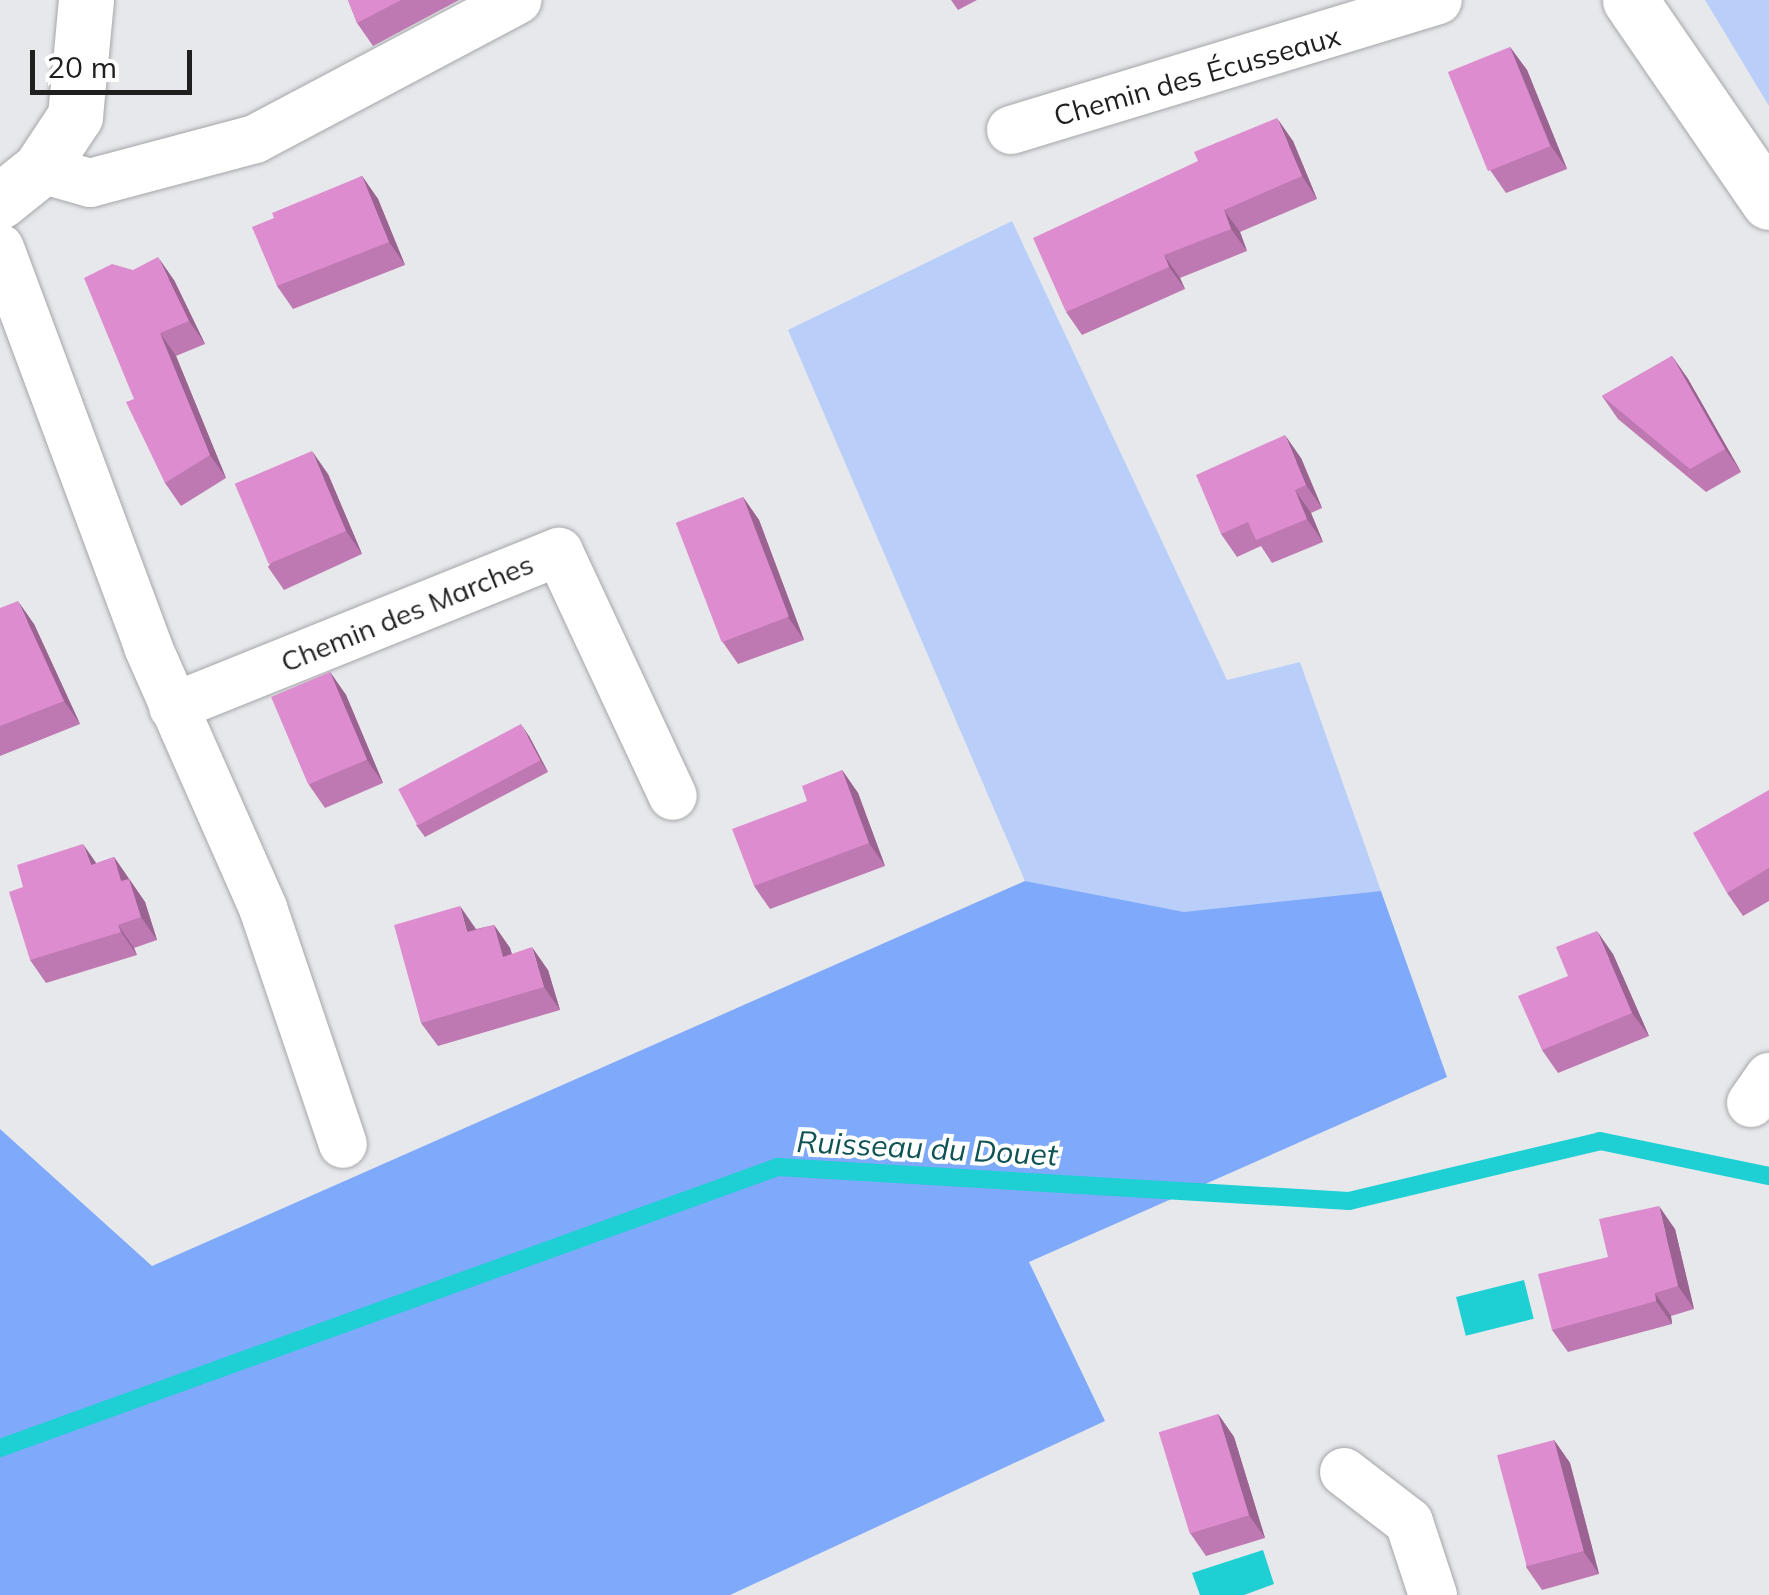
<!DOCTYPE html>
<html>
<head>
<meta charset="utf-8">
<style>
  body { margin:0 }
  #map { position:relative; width:1769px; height:1595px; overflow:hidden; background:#e7e8eb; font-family:Mulish,sans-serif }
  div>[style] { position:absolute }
  .green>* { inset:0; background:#b9cff9 }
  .forest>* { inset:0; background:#7fa9fb }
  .water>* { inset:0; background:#1ecfd3; transform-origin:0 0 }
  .stream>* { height:18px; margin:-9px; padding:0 9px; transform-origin:9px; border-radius:9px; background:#1ecfd3 }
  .roads { filter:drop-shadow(0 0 2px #a5a6a9) drop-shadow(0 0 2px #a5a6a9) }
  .street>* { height:48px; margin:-24px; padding:0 24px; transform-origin:24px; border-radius:24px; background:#fff }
  .secondary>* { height:55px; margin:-27.5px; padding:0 27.5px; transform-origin:27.5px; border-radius:27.5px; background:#fff }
  .wall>* { inset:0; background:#be79b2 }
  .shaded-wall>* { inset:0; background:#9b6391 }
  .building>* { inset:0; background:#dd8dcf; transform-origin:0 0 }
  span { translate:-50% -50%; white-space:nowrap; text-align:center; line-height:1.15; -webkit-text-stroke:8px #fff; paint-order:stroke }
  .street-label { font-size:28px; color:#1f1f20 }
  .water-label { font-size:30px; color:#0f5354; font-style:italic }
  .scale { position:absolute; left:30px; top:50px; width:162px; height:45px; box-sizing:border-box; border:5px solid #1f1f20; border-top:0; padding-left:12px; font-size:30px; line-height:35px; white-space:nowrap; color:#1f1f20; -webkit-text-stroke:8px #fff; paint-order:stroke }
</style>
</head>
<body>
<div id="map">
  <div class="green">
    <div style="clip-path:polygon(1705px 0,1769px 0,1769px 106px)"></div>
    <div style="clip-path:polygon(1012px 221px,1227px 680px,1300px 662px,1381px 891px,1184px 913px,1025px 881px,788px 330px)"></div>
  </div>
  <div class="forest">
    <div style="clip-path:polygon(1025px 881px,1184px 912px,1381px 891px,1447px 1077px,1029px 1262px,1105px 1421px,730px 1595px,0 1595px,0 1129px,152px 1266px)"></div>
  </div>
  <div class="water">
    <div style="left:1524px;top:1280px;width:40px;height:70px;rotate:76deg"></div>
    <div style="clip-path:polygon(1263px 1550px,1274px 1584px,1244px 1595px,1200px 1595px,1192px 1573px)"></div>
  </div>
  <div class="stream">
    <div style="left:0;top:1448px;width:827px;rotate:-19.86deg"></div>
    <div style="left:778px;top:1167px;width:572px;rotate:3.41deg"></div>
    <div style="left:1349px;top:1201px;width:258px;rotate:-13.4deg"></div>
    <div style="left:1600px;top:1141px;width:173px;rotate:11.7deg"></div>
  </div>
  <div class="roads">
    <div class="street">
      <div style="left:1011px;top:130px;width:446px;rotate:-16.9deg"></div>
      <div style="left:40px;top:169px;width:52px;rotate:15.6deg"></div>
      <div style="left:90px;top:183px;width:171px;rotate:-14.9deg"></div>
      <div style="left:255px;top:139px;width:297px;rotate:-27.9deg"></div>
      <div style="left:0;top:248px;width:426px;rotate:69.6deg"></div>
      <div style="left:148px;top:647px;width:285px;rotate:66.2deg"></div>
      <div style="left:263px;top:908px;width:249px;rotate:71.3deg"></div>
      <div style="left:173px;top:707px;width:416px;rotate:-21.9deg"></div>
      <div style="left:559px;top:552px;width:269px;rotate:65deg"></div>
      <div style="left:1751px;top:1103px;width:32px;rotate:-55deg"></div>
      <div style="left:1344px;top:1472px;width:82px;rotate:37.6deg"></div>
      <div style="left:1409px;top:1522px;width:77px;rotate:71.8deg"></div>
    </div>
    <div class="secondary">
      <div style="left:1630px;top:0;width:245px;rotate:55.5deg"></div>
      <div style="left:0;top:201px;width:51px;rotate:-38.7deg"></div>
      <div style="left:40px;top:169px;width:64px;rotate:-56.6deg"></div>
      <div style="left:75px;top:116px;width:117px;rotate:-84.6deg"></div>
    </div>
  </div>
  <div class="wall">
    <div style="clip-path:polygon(348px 0,459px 0,373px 46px,357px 23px)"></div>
    <div style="clip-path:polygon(951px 0,977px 0,958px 10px)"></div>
    <div style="clip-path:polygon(1510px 47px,1527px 70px,1567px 169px,1506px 193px,1490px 170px)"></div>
    <div style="clip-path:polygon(1293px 141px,1317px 199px,1240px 232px,1247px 251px,1180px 278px,1185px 289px,1082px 335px,1066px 312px)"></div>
    <div style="clip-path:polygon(362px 176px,378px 199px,405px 265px,293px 309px,277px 286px,274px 218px)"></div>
    <div style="clip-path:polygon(133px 270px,174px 280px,205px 344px,176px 356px,226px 478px,181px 506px,165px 483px,134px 399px)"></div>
    <div style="clip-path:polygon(1672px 356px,1688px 379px,1741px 472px,1706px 492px,1618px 419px,1602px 396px)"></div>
    <div style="clip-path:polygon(1301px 458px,1322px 508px,1311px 513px,1323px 542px,1272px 563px,1261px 546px,1237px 557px,1221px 534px)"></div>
    <div style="clip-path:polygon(328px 474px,362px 554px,284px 590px,268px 567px)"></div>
    <div style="clip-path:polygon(743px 497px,759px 520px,804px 640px,738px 664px,722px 641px)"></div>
    <div style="clip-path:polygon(0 608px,34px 624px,80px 724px,0 756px)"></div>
    <div style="clip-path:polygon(330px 672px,346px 695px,383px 783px,325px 808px,309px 785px)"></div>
    <div style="clip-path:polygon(529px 736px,548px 772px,425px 837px,416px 825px)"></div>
    <div style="clip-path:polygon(842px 770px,858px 793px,885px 866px,770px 909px,754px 886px,807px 801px)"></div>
    <div style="clip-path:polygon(1769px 790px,1769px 901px,1743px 916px,1727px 893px)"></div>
    <div style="clip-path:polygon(114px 857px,145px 902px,157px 940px,134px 948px,137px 955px,46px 983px,30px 960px,97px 863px)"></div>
    <div style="clip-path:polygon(494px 925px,510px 948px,512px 954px,548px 970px,560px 1010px,438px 1046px,421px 1023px,476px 929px)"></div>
    <div style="clip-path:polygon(1613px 954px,1649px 1036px,1558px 1073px,1542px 1050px)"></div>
    <div style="clip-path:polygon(1675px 1229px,1694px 1309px,1671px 1316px,1672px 1324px,1568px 1352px,1552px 1330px,1608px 1257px)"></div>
    <div style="clip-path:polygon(1218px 1414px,1234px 1437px,1265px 1538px,1206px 1556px,1190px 1533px)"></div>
    <div style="clip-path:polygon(1554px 1440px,1570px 1463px,1599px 1574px,1542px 1590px,1526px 1567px)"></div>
  </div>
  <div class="shaded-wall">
    <div style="clip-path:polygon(1510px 47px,1527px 70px,1567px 169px,1551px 146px)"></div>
    <div style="clip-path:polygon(1277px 118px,1293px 141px,1317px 199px,1302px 176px)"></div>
    <div style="clip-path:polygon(362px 176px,378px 199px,405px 265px,389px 242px)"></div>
    <div style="clip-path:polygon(1224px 210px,1240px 232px,1247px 251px,1231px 229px)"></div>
    <div style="clip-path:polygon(1164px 255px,1180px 278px,1185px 289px,1169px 267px)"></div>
    <div style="clip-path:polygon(158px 257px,174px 280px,205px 344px,189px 321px)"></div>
    <div style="clip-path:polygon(160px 333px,176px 356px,226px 478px,210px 455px)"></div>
    <div style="clip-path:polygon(1672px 356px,1688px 379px,1741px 472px,1725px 449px)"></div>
    <div style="clip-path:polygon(1285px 435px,1301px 458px,1322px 508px,1306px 485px)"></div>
    <div style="clip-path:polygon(312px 451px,328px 474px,362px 554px,346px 531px)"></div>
    <div style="clip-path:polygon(1295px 490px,1311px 513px,1323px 542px,1307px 519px)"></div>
    <div style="clip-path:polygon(743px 497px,759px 520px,804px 640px,788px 617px)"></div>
    <div style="clip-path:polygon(18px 601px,34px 624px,80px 724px,64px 701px)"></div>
    <div style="clip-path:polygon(330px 672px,346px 695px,383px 783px,367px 760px)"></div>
    <div style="clip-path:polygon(521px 724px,529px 736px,548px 772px,540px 760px)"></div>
    <div style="clip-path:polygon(842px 770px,858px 793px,885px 866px,869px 843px)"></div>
    <div style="clip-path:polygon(83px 844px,99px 867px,91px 865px)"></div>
    <div style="clip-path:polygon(114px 857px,145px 902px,157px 940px,141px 917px,121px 881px)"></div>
    <div style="clip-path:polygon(460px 906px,476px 929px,483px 955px,467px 932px)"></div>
    <div style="clip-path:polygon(118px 925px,134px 948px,137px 955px,121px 932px)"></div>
    <div style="clip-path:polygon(494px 925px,510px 948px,519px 980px,503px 957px)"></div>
    <div style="clip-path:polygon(1597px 931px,1613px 954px,1649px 1036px,1632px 1013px)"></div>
    <div style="clip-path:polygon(532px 947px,548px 970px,560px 1010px,544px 987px)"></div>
    <div style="clip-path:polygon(1659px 1206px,1675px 1229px,1694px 1309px,1678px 1286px)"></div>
    <div style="clip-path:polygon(1655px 1293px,1671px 1316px,1672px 1324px,1656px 1301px)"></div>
    <div style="clip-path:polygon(1218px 1414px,1234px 1437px,1265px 1538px,1249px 1515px)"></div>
    <div style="clip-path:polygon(1554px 1440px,1570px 1463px,1599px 1574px,1583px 1551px)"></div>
  </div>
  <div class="building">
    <div style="clip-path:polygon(348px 0,401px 0,357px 23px)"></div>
    <div style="left:1510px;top:47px;width:107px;height:67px;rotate:68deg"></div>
    <div style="clip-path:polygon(1277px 118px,1302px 176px,1224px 210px,1231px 229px,1164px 255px,1169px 267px,1066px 312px,1033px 238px,1198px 161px,1194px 152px)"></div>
    <div style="clip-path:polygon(362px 176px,389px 242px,277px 286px,252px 227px,274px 218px,272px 213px)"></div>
    <div style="clip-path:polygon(158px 257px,189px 321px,160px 333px,210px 455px,165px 483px,126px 402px,134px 399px,84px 278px,112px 264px,133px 270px)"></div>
    <div style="clip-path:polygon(1672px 356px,1725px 449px,1690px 469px,1602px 396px)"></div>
    <div style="clip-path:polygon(1285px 435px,1306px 485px,1295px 490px,1307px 519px,1256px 540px,1248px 522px,1221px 534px,1196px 475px)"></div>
    <div style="left:312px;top:451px;width:87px;height:84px;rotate:67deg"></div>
    <div style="left:743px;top:497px;width:128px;height:72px;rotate:69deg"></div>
    <div style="clip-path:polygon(18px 601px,64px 701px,0 726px,0 608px)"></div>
    <div style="left:330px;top:672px;width:95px;height:64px;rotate:67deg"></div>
    <div style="left:521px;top:724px;width:41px;height:139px;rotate:62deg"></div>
    <div style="clip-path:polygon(842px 770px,869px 843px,754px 886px,732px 829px,807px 801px,802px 786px)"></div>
    <div style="clip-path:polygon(1769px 790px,1769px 868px,1727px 893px,1693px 833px)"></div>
    <div style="clip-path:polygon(83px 844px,91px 865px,114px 857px,121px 881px,129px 879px,141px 917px,118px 925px,121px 932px,30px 960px,9px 892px,23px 887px,17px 865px)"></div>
    <div style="clip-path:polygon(460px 906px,467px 932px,494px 925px,503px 957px,532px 947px,544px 987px,421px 1023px,394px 925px)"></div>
    <div style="clip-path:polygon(1597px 931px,1632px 1013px,1542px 1050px,1518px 996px,1568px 976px,1556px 947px)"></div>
    <div style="clip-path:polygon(1659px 1206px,1678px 1286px,1655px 1293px,1656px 1301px,1552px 1330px,1538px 1274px,1608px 1257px,1599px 1219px)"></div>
    <div style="left:1218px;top:1414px;width:106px;height:62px;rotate:73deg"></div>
    <div style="left:1554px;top:1440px;width:115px;height:59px;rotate:75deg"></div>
  </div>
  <div class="street-label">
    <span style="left:1197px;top:76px;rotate:-16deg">Chemin des Écusseaux</span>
    <span style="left:407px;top:613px;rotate:-22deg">Chemin des Marches</span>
  </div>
  <div class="water-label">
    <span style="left:927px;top:1148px;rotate:3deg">Ruisseau du Douet</span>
  </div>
  <div class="scale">20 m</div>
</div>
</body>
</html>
